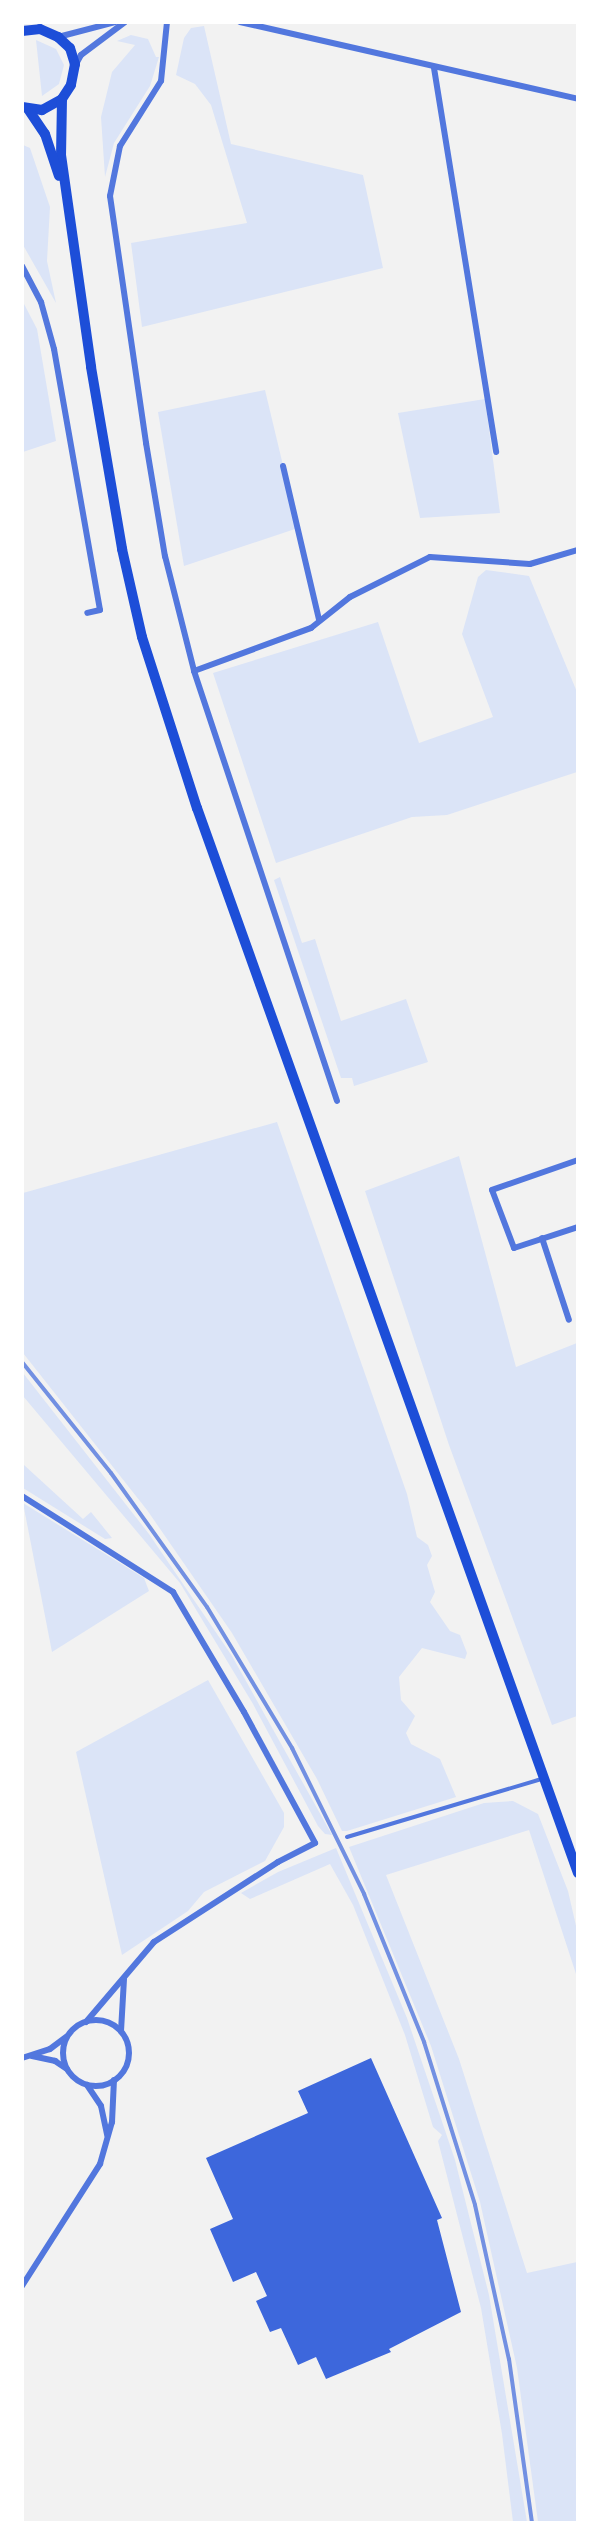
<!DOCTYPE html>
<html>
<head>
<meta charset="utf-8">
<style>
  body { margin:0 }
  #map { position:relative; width:600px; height:2545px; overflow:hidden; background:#f2f2f2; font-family:Georgia,serif }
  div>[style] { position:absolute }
  .green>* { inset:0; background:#dbe4f7 }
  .building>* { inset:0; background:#3d67dc }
  .service>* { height:4px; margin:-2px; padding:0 2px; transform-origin:2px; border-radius:2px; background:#5277de }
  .minor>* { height:6px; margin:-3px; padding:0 3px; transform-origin:3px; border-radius:3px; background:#5277de }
  .minor>.ring { margin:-3px; padding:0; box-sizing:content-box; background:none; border:6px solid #5277de; border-radius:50% }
  .primary>* { height:10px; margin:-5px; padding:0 5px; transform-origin:5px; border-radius:5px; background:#1d4ed8 }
  .rail>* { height:4px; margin:-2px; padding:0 2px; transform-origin:2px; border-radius:2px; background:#7290e2 }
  span { translate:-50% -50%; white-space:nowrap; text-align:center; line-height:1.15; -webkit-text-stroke:6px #fff; paint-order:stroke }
  .frame { position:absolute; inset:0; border:24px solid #fff; pointer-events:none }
</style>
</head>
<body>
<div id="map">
  <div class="green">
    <div style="clip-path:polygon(204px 26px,231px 144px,363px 175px,383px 268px,142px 327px,131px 243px,247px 223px,211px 105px,195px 84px,176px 75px,184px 38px,191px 28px)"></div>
    <div style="clip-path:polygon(131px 35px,148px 39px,156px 57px,159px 57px,150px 86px,114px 143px,105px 177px,101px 117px,112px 72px,135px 45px,117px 41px)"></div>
    <div style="clip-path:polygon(36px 40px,56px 49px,64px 65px,59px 84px,42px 96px)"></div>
    <div style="clip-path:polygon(23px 145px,30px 148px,50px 207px,47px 261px,56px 303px,23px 245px)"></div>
    <div style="clip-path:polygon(22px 300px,37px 329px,56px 441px,23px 452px)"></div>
    <div style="clip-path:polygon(265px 390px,298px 528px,184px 566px,158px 412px)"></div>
    <div style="clip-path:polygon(485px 399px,500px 513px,420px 518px,398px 413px)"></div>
    <div style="clip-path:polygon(486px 570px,529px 576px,577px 692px,577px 772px,447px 815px,412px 817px,276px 863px,213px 673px,378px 622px,419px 743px,493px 717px,462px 634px,478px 577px)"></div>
    <div style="clip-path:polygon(280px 877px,302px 943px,315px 939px,341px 1021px,406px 999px,428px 1062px,354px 1086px,352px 1078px,341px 1078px,274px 880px)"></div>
    <div style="clip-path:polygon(277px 1122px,407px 1494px,417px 1537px,428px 1545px,432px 1556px,427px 1565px,435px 1592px,430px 1602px,450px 1631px,460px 1635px,467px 1653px,465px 1659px,422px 1648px,399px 1677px,401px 1700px,415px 1716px,406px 1733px,411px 1744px,440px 1759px,456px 1797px,347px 1831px,342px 1831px,317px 1779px,232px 1633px,147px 1510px,23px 1353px,23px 1193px)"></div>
    <div style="clip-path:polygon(459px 1156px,516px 1367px,577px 1343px,577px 1716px,552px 1725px,449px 1445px,365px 1191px)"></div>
    <div style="clip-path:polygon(23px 1373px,149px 1534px,232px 1656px,332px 1835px,325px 1834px,318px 1826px,253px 1704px,180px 1583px,23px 1396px)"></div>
    <div style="clip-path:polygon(24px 1465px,83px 1519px,91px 1512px,112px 1538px,105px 1539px,23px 1488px)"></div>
    <div style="clip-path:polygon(23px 1503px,144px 1578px,149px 1591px,52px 1652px)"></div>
    <div style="clip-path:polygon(208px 1680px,284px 1813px,284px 1827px,265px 1861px,204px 1892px,188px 1911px,122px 1955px,76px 1752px)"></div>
    <div style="clip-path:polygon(513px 1801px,538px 1814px,568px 1891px,577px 1930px,577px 1977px,529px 1830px,386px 1875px,459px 2059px,527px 2273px,577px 2262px,577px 2522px,538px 2522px,517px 2368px,480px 2202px,431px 2046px,349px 1847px,484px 1803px)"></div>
    <div style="clip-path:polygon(336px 1848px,407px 2018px,455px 2160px,489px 2295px,527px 2522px,513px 2522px,502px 2434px,481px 2308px,438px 2141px,442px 2135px,433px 2127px,405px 2035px,353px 1905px,330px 1864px,250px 1899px,241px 1893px,278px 1872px)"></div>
  </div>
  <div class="building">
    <div style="clip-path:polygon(371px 2058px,442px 2218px,437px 2220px,461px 2312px,389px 2349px,391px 2352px,326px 2379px,316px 2357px,298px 2365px,281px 2328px,270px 2332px,256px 2301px,267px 2296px,256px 2272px,233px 2282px,210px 2229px,233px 2219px,206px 2158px,308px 2113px,298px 2091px)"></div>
  </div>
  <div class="service">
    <div style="left:347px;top:1837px;width:202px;rotate:-16.6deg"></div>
  </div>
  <div class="minor">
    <div style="left:167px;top:22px;width:59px;rotate:95.8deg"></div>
    <div style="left:161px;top:81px;width:77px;rotate:122.2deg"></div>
    <div style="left:120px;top:146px;width:51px;rotate:101.3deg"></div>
    <div style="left:110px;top:196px;width:250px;rotate:81.7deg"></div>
    <div style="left:146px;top:443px;width:115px;rotate:80.5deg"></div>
    <div style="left:165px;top:556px;width:119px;rotate:75.8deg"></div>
    <div style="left:194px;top:671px;width:453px;rotate:71.6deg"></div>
    <div style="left:240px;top:22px;width:347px;rotate:12.8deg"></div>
    <div style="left:58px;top:37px;width:59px;rotate:-14.7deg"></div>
    <div style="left:76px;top:64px;width:10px;rotate:-61deg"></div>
    <div style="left:81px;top:55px;width:55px;rotate:-36.9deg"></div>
    <div style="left:434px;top:68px;width:389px;rotate:80.8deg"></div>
    <div style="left:22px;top:266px;width:41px;rotate:62.2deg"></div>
    <div style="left:41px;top:302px;width:49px;rotate:74.5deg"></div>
    <div style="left:54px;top:349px;width:265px;rotate:80deg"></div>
    <div style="left:100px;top:610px;width:13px;rotate:167deg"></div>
    <div style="left:283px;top:466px;width:158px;rotate:76.8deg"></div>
    <div style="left:194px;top:671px;width:125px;rotate:-20.2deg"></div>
    <div style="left:311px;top:628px;width:50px;rotate:-38.5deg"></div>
    <div style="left:350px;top:597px;width:89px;rotate:-26.6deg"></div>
    <div style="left:430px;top:557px;width:100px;rotate:4deg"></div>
    <div style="left:530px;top:564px;width:50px;rotate:-16.3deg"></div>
    <div style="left:578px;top:1160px;width:91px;rotate:160.8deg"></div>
    <div style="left:492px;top:1190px;width:62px;rotate:69.2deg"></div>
    <div style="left:514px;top:1248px;width:67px;rotate:-18.2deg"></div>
    <div style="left:542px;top:1238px;width:86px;rotate:71.8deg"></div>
    <div style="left:22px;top:1496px;width:179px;rotate:32.4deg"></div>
    <div style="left:173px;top:1592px;width:139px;rotate:59.4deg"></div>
    <div style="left:244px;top:1712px;width:149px;rotate:61.5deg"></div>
    <div style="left:315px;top:1843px;width:42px;rotate:152.8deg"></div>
    <div style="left:278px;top:1862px;width:148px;rotate:147.2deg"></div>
    <div style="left:154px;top:1942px;width:105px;rotate:130.4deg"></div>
    <div class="ring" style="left:63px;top:2020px;width:60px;height:60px"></div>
    <div style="left:121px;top:2031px;width:52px;rotate:-86.7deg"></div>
    <div style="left:32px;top:2056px;width:24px;rotate:12deg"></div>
    <div style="left:55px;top:2061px;width:14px;rotate:34deg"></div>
    <div style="left:22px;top:2058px;width:29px;rotate:-18deg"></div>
    <div style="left:50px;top:2049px;width:21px;rotate:-37deg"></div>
    <div style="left:87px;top:2085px;width:25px;rotate:56deg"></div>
    <div style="left:101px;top:2106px;width:30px;rotate:78deg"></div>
    <div style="left:22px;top:2286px;width:145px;rotate:-57.4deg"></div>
    <div style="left:100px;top:2164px;width:44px;rotate:-74.1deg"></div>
    <div style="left:112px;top:2122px;width:42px;rotate:-87.3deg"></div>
  </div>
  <div class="primary">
    <div style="left:22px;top:31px;width:18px;rotate:-6deg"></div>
    <div style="left:40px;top:29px;width:20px;rotate:24deg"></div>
    <div style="left:58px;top:37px;width:16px;rotate:43deg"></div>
    <div style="left:70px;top:48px;width:17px;rotate:73deg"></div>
    <div style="left:75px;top:64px;width:21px;rotate:101deg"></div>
    <div style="left:71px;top:85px;width:17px;rotate:123deg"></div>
    <div style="left:62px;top:99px;width:23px;rotate:151deg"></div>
    <div style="left:42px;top:110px;width:20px;rotate:-171deg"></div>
    <div style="left:62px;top:99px;width:56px;rotate:91deg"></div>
    <div style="left:61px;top:155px;width:214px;rotate:81.9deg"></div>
    <div style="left:91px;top:367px;width:185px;rotate:80.3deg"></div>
    <div style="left:122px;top:549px;width:90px;rotate:77.2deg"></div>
    <div style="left:142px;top:637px;width:180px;rotate:72.2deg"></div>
    <div style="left:197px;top:808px;width:1131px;rotate:70.32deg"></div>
    <div style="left:28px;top:109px;width:30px;rotate:56deg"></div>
    <div style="left:45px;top:134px;width:44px;rotate:71.6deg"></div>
  </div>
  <div class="rail">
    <div style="left:22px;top:1362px;width:142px;rotate:51.3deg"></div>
    <div style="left:111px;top:1473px;width:165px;rotate:54.4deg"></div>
    <div style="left:207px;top:1607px;width:165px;rotate:58.9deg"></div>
    <div style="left:292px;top:1748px;width:163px;rotate:63.7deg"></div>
    <div style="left:364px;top:1894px;width:160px;rotate:67.9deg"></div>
    <div style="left:424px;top:2042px;width:171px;rotate:72.6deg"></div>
    <div style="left:475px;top:2205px;width:158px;rotate:77.6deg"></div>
    <div style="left:509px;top:2359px;width:165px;rotate:82deg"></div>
  </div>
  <div class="frame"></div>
</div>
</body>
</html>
